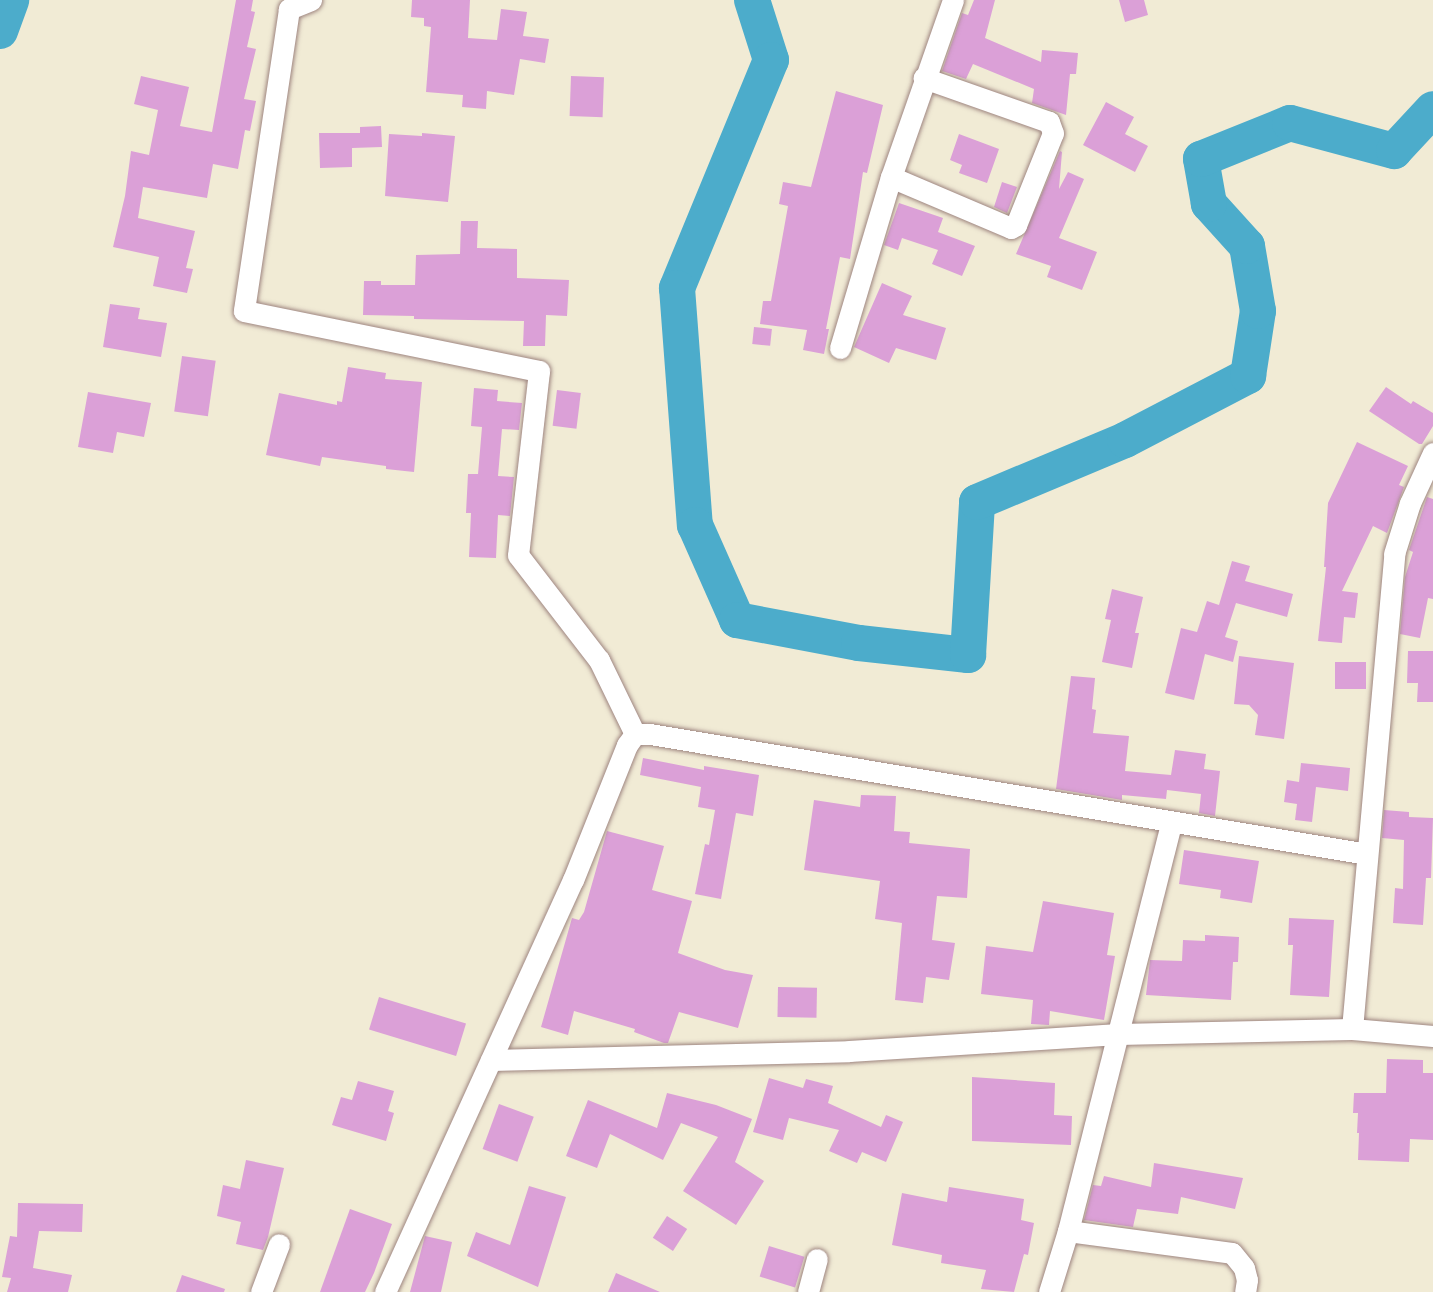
<!DOCTYPE html>
<html>
<head>
<meta charset="utf-8">
<style>
  body { margin:0 }
  #map { position:relative; width:1433px; height:1292px; overflow:hidden; background:#f1ebd5; font-family:"Indie Flower",sans-serif }
  div>[style] { position:absolute }
  .river>* { height:36px; margin:-18px; padding:0 18px; transform-origin:18px; border-radius:18px; background:#4caccb }
  .building>* { inset:0; background:#dba0d7; transform-origin:0 0 }
  .roads { filter:drop-shadow(0 0 2px #9e8580) drop-shadow(0 0 2px #9e8580) }
  .street>* { height:21px; margin:-10.5px; padding:0 10.5px; transform-origin:10.5px; border-radius:10.5px; background:#fff }
  span { translate:-50% -50%; white-space:nowrap; text-align:center; line-height:1.15; -webkit-text-stroke:4.5px #f7f3e8; paint-order:stroke }
</style>
</head>
<body>
<div id="map">
  <div class="river">
    <div style="left:752px;top:0;width:63px;rotate:72.4deg"></div>
    <div style="left:771px;top:60px;width:247px;rotate:112.4deg"></div>
    <div style="left:677px;top:288px;width:238px;rotate:85.7deg"></div>
    <div style="left:695px;top:525px;width:104px;rotate:66.1deg"></div>
    <div style="left:737px;top:620px;width:124px;rotate:10.7deg"></div>
    <div style="left:859px;top:643px;width:110px;rotate:6.3deg"></div>
    <div style="left:968px;top:655px;width:153px;rotate:-86.6deg"></div>
    <div style="left:977px;top:502px;width:160px;rotate:-22.7deg"></div>
    <div style="left:1125px;top:440px;width:139px;rotate:-27.5deg"></div>
    <div style="left:1248px;top:376px;width:66px;rotate:-81.3deg"></div>
    <div style="left:1258px;top:311px;width:66px;rotate:-99.6deg"></div>
    <div style="left:1247px;top:246px;width:57px;rotate:-132.1deg"></div>
    <div style="left:1209px;top:204px;width:46px;rotate:-100.1deg"></div>
    <div style="left:1201px;top:159px;width:96px;rotate:-22deg"></div>
    <div style="left:1290px;top:123px;width:108px;rotate:15.1deg"></div>
    <div style="left:1394px;top:151px;width:57px;rotate:-47.1deg"></div>
    <div style="left:0;top:31px;width:33px;rotate:-70deg"></div>
  </div>
  <div class="building">
    <div style="clip-path:polygon(236px 0,253px 0,251px 11px,255px 12px,247px 47px,256px 49px,244px 99px,256px 101px,250px 131px,245px 130px,238px 169px,213px 164px,207px 198px,143px 187px,138px 218px,195px 231px,186px 268px,193px 269px,187px 293px,153px 286px,159px 257px,113px 247px,125px 196px,131px 151px,149px 155px,158px 110px,134px 104px,141px 76px,189px 87px,180px 126px,212px 132px)"></div>
    <div style="clip-path:polygon(412px 0,470px 0,468px 38px,497px 40px,501px 9px,527px 12px,523px 36px,549px 39px,545px 63px,520px 59px,514px 95px,487px 91px,486px 109px,462px 107px,463px 95px,426px 92px,431px 27px,424px 26px,424px 18px,411px 17px)"></div>
    <div style="clip-path:polygon(974px 0,995px 0,985px 38px,1041px 62px,1042px 50px,1078px 53px,1076px 74px,1070px 74px,1066px 115px,1032px 103px,1034px 89px,973px 64px,966px 79px,942px 71px,962px 13px,968px 15px)"></div>
    <div style="clip-path:polygon(1119px 0,1144px 0,1148px 15px,1125px 22px)"></div>
    <div style="left:571px;top:76px;width:33px;height:40px;rotate:2deg"></div>
    <div style="clip-path:polygon(836px 91px,883px 105px,867px 173px,863px 172px,850px 259px,840px 257px,826px 329px,829px 329px,824px 354px,803px 350px,807px 330px,760px 324px,763px 301px,771px 301px,788px 206px,779px 204px,783px 182px,811px 187px)"></div>
    <div style="clip-path:polygon(1106px 102px,1134px 117px,1125px 134px,1148px 146px,1135px 172px,1083px 145px)"></div>
    <div style="clip-path:polygon(381px 126px,382px 147px,352px 148px,352px 167px,320px 168px,319px 133px,360px 133px,360px 127px)"></div>
    <div style="clip-path:polygon(422px 133px,455px 136px,448px 202px,385px 196px,389px 134px,422px 136px)"></div>
    <div style="clip-path:polygon(959px 134px,999px 149px,987px 183px,959px 173px,962px 165px,950px 160px)"></div>
    <div style="clip-path:polygon(1060px 151px,1062px 152px,1059px 189px,1068px 172px,1084px 179px,1059px 238px,1097px 252px,1082px 290px,1047px 277px,1051px 266px,1016px 254px)"></div>
    <div style="clip-path:polygon(1002px 182px,1017px 187px,1007px 213px,994px 207px)"></div>
    <div style="clip-path:polygon(899px 203px,943px 218px,938px 232px,975px 246px,962px 276px,932px 264px,938px 250px,902px 238px,898px 250px,884px 245px)"></div>
    <div style="clip-path:polygon(461px 221px,478px 221px,477px 248px,517px 249px,517px 278px,569px 280px,567px 316px,546px 315px,545px 346px,523px 346px,524px 321px,414px 319px,414px 316px,363px 315px,364px 281px,381px 281px,381px 285px,415px 285px,416px 255px,460px 254px)"></div>
    <div style="clip-path:polygon(882px 283px,912px 296px,903px 315px,946px 328px,936px 360px,896px 348px,889px 363px,854px 347px)"></div>
    <div style="clip-path:polygon(110px 304px,140px 308px,138px 319px,167px 323px,161px 357px,103px 347px)"></div>
    <div style="left:754px;top:327px;width:18px;height:17px;rotate:6deg"></div>
    <div style="left:182px;top:356px;width:34px;height:56px;rotate:8deg"></div>
    <div style="clip-path:polygon(348px 367px,386px 373px,385px 379px,422px 382px,414px 472px,386px 469px,386px 466px,322px 457px,320px 466px,266px 455px,279px 393px,337px 405px,337px 401px,342px 402px)"></div>
    <div style="clip-path:polygon(1386px 387px,1411px 404px,1413px 401px,1433px 413px,1433px 426px,1422px 444px,1419px 444px,1369px 411px)"></div>
    <div style="clip-path:polygon(474px 388px,498px 390px,497px 401px,522px 403px,519px 430px,502px 429px,498px 476px,514px 477px,510px 516px,498px 515px,496px 558px,469px 557px,471px 513px,466px 513px,468px 474px,478px 474px,482px 427px,471px 426px)"></div>
    <div style="left:557px;top:390px;width:24px;height:36px;rotate:7deg"></div>
    <div style="clip-path:polygon(88px 392px,151px 403px,144px 437px,117px 432px,113px 453px,78px 447px)"></div>
    <div style="clip-path:polygon(1357px 442px,1408px 466px,1399px 485px,1404px 487px,1387px 533px,1373px 526px,1342px 591px,1358px 593px,1355px 618px,1344px 617px,1342px 643px,1318px 641px,1326px 567px,1324px 567px,1328px 503px)"></div>
    <div style="clip-path:polygon(1427px 497px,1433px 499px,1433px 599px,1428px 598px,1420px 638px,1400px 634px,1405px 577px,1413px 552px,1409px 550px)"></div>
    <div style="clip-path:polygon(1232px 561px,1250px 566px,1245px 581px,1293px 594px,1287px 617px,1236px 603px,1225px 637px,1238px 641px,1233px 662px,1205px 654px,1194px 700px,1165px 693px,1181px 628px,1197px 632px,1207px 601px,1219px 605px)"></div>
    <div style="clip-path:polygon(1112px 589px,1143px 597px,1135px 633px,1139px 633px,1132px 668px,1102px 662px,1111px 620px,1105px 619px)"></div>
    <div style="clip-path:polygon(1408px 651px,1433px 651px,1433px 702px,1417px 702px,1418px 683px,1407px 683px)"></div>
    <div style="clip-path:polygon(1239px 656px,1294px 663px,1284px 739px,1255px 735px,1258px 715px,1249px 705px,1234px 704px)"></div>
    <div style="left:1335px;top:662px;width:31px;height:27px"></div>
    <div style="clip-path:polygon(1071px 676px,1095px 678px,1092px 709px,1096px 710px,1093px 733px,1129px 736px,1125px 771px,1171px 775px,1175px 750px,1206px 754px,1204px 769px,1220px 771px,1215px 816px,1199px 813px,1201px 794px,1167px 790px,1166px 799px,1122px 795px,1122px 800px,1056px 789px)"></div>
    <div style="clip-path:polygon(643px 758px,704px 770px,704px 766px,759px 775px,753px 816px,736px 813px,721px 899px,695px 894px,705px 844px,709px 845px,715px 810px,698px 807px,701px 787px,640px 775px)"></div>
    <div style="clip-path:polygon(1301px 763px,1350px 768px,1348px 791px,1316px 787px,1312px 822px,1295px 820px,1297px 804px,1284px 802px,1287px 780px,1299px 782px)"></div>
    <div style="clip-path:polygon(861px 795px,896px 796px,894px 831px,910px 832px,909px 843px,970px 849px,967px 898px,937px 896px,932px 940px,955px 943px,949px 980px,926px 977px,923px 1003px,895px 1000px,902px 923px,875px 919px,880px 881px,804px 870px,814px 800px,860px 807px)"></div>
    <div style="clip-path:polygon(1384px 810px,1409px 812px,1409px 817px,1433px 818px,1431px 878px,1426px 878px,1423px 925px,1393px 923px,1395px 888px,1403px 889px,1404px 840px,1382px 838px)"></div>
    <div style="clip-path:polygon(607px 831px,664px 846px,652px 890px,692px 901px,678px 953px,725px 970px,753px 975px,738px 1028px,679px 1012px,668px 1043px,664px 1043px,634px 1032px,635px 1029px,574px 1011px,568px 1035px,541px 1027px,572px 918px,579px 920px,584px 912px)"></div>
    <div style="clip-path:polygon(1184px 850px,1259px 861px,1252px 903px,1220px 898px,1221px 890px,1179px 884px)"></div>
    <div style="clip-path:polygon(1043px 901px,1114px 913px,1107px 955px,1115px 956px,1104px 1020px,1050px 1011px,1049px 1025px,1031px 1024px,1033px 1000px,981px 994px,986px 946px,1033px 952px)"></div>
    <div style="clip-path:polygon(1289px 918px,1334px 920px,1329px 997px,1290px 995px,1293px 945px,1288px 945px)"></div>
    <div style="clip-path:polygon(1205px 935px,1239px 937px,1238px 962px,1233px 962px,1231px 1000px,1146px 995px,1150px 960px,1182px 961px,1183px 940px,1205px 941px)"></div>
    <div style="left:778px;top:987px;width:39px;height:30px;rotate:1deg"></div>
    <div style="left:379px;top:997px;width:91px;height:34px;rotate:17deg"></div>
    <div style="clip-path:polygon(1387px 1059px,1423px 1060px,1423px 1073px,1433px 1073px,1433px 1140px,1410px 1139px,1409px 1162px,1358px 1160px,1359px 1133px,1357px 1133px,1358px 1113px,1353px 1113px,1354px 1093px,1386px 1093px)"></div>
    <div style="clip-path:polygon(972px 1077px,1055px 1083px,1054px 1115px,1072px 1116px,1071px 1145px,972px 1141px)"></div>
    <div style="clip-path:polygon(769px 1078px,803px 1088px,806px 1079px,833px 1086px,828px 1103px,881px 1127px,886px 1115px,903px 1122px,886px 1162px,862px 1152px,857px 1163px,829px 1151px,839px 1130px,789px 1118px,783px 1140px,753px 1132px)"></div>
    <div style="clip-path:polygon(358px 1081px,394px 1091px,388px 1111px,394px 1113px,386px 1141px,332px 1125px,341px 1097px,352px 1100px)"></div>
    <div style="clip-path:polygon(667px 1093px,716px 1105px,752px 1119px,735px 1162px,764px 1181px,736px 1225px,683px 1191px,718px 1137px,681px 1123px,663px 1160px,610px 1134px,597px 1168px,566px 1156px,588px 1100px,657px 1128px)"></div>
    <div style="left:499px;top:1104px;width:37px;height:48px;rotate:20deg"></div>
    <div style="clip-path:polygon(246px 1160px,284px 1168px,268px 1237px,263px 1250px,236px 1244px,241px 1222px,217px 1216px,223px 1185px,240px 1189px)"></div>
    <div style="clip-path:polygon(1154px 1163px,1243px 1178px,1235px 1209px,1181px 1197px,1178px 1214px,1137px 1209px,1133px 1227px,1084px 1220px,1093px 1185px,1101px 1186px,1104px 1176px,1151px 1187px)"></div>
    <div style="clip-path:polygon(529px 1186px,566px 1197px,538px 1287px,467px 1256px,476px 1232px,510px 1245px)"></div>
    <div style="clip-path:polygon(949px 1187px,1024px 1199px,1021px 1220px,1034px 1223px,1028px 1255px,1024px 1254px,1014px 1292px,981px 1289px,986px 1270px,941px 1263px,942px 1255px,892px 1245px,902px 1193px,947px 1202px)"></div>
    <div style="clip-path:polygon(18px 1203px,83px 1204px,82px 1232px,39px 1231px,33px 1268px,72px 1275px,68px 1292px,7px 1292px,11px 1278px,2px 1277px,10px 1236px,17px 1237px)"></div>
    <div style="clip-path:polygon(350px 1209px,392px 1224px,374px 1273px,365px 1292px,320px 1292px)"></div>
    <div style="left:667px;top:1216px;width:24px;height:26px;rotate:33deg"></div>
    <div style="clip-path:polygon(425px 1236px,452px 1242px,441px 1292px,410px 1292px)"></div>
    <div style="left:769px;top:1246px;width:37px;height:32px;rotate:17deg"></div>
    <div style="clip-path:polygon(616px 1273px,660px 1292px,608px 1292px)"></div>
    <div style="clip-path:polygon(182px 1275px,225px 1289px,224px 1292px,176px 1292px)"></div>
  </div>
  <div class="roads">
    <div class="street">
      <div style="left:311px;top:0;width:24px;rotate:158deg"></div>
      <div style="left:289px;top:9px;width:305px;rotate:98.5deg"></div>
      <div style="left:244px;top:311px;width:301px;rotate:11.5deg"></div>
      <div style="left:539px;top:371px;width:185px;rotate:96.5deg"></div>
      <div style="left:518px;top:555px;width:133px;rotate:52.4deg"></div>
      <div style="left:599px;top:660px;width:82px;rotate:64.1deg"></div>
      <div style="left:891px;top:177px;width:130px;rotate:23deg"></div>
      <div style="left:1011px;top:228px;width:6px;rotate:-31deg"></div>
      <div style="left:1016px;top:225px;width:99px;rotate:-68.1deg"></div>
      <div style="left:1053px;top:133px;width:12px;rotate:-110deg"></div>
      <div style="left:1049px;top:122px;width:133px;rotate:-160.6deg"></div>
      <div style="left:840px;top:348px;width:178px;rotate:-73.4deg"></div>
      <div style="left:891px;top:177px;width:188px;rotate:-70.7deg"></div>
      <div style="left:1352px;top:1029px;width:477px;rotate:-84.9deg"></div>
      <div style="left:1394px;top:554px;width:53px;rotate:-72.6deg"></div>
      <div style="left:1410px;top:503px;width:55px;rotate:-65.3deg"></div>
      <div style="left:491px;top:1060px;width:358px;rotate:-1.4deg"></div>
      <div style="left:849px;top:1051px;width:270px;rotate:-3.6deg"></div>
      <div style="left:1118px;top:1034px;width:234px;rotate:-1.2deg"></div>
      <div style="left:1352px;top:1029px;width:81px;rotate:4.9deg"></div>
      <div style="left:1068px;top:1231px;width:165px;rotate:7.6deg"></div>
      <div style="left:1232px;top:1253px;width:19px;rotate:51deg"></div>
      <div style="left:1244px;top:1268px;width:12px;rotate:76deg"></div>
      <div style="left:1247px;top:1280px;width:12px;rotate:99deg"></div>
      <div style="left:261px;top:1292px;width:51px;rotate:-69.4deg"></div>
      <div style="left:385px;top:1292px;width:453px;rotate:-65.5deg"></div>
      <div style="left:573px;top:880px;width:145px;rotate:-68.2deg"></div>
      <div style="left:627px;top:745px;width:14px;rotate:-54deg"></div>
      <div style="left:635px;top:734px;width:15px"></div>
      <div style="left:650px;top:734px;width:727px;rotate:9.5deg"></div>
      <div style="left:808px;top:1292px;width:34px;rotate:-75deg"></div>
      <div style="left:1049px;top:1292px;width:64px;rotate:-72.7deg"></div>
      <div style="left:1068px;top:1231px;width:421px;rotate:-75.8deg"></div>
    </div>
  </div>
</div>
</body>
</html>
